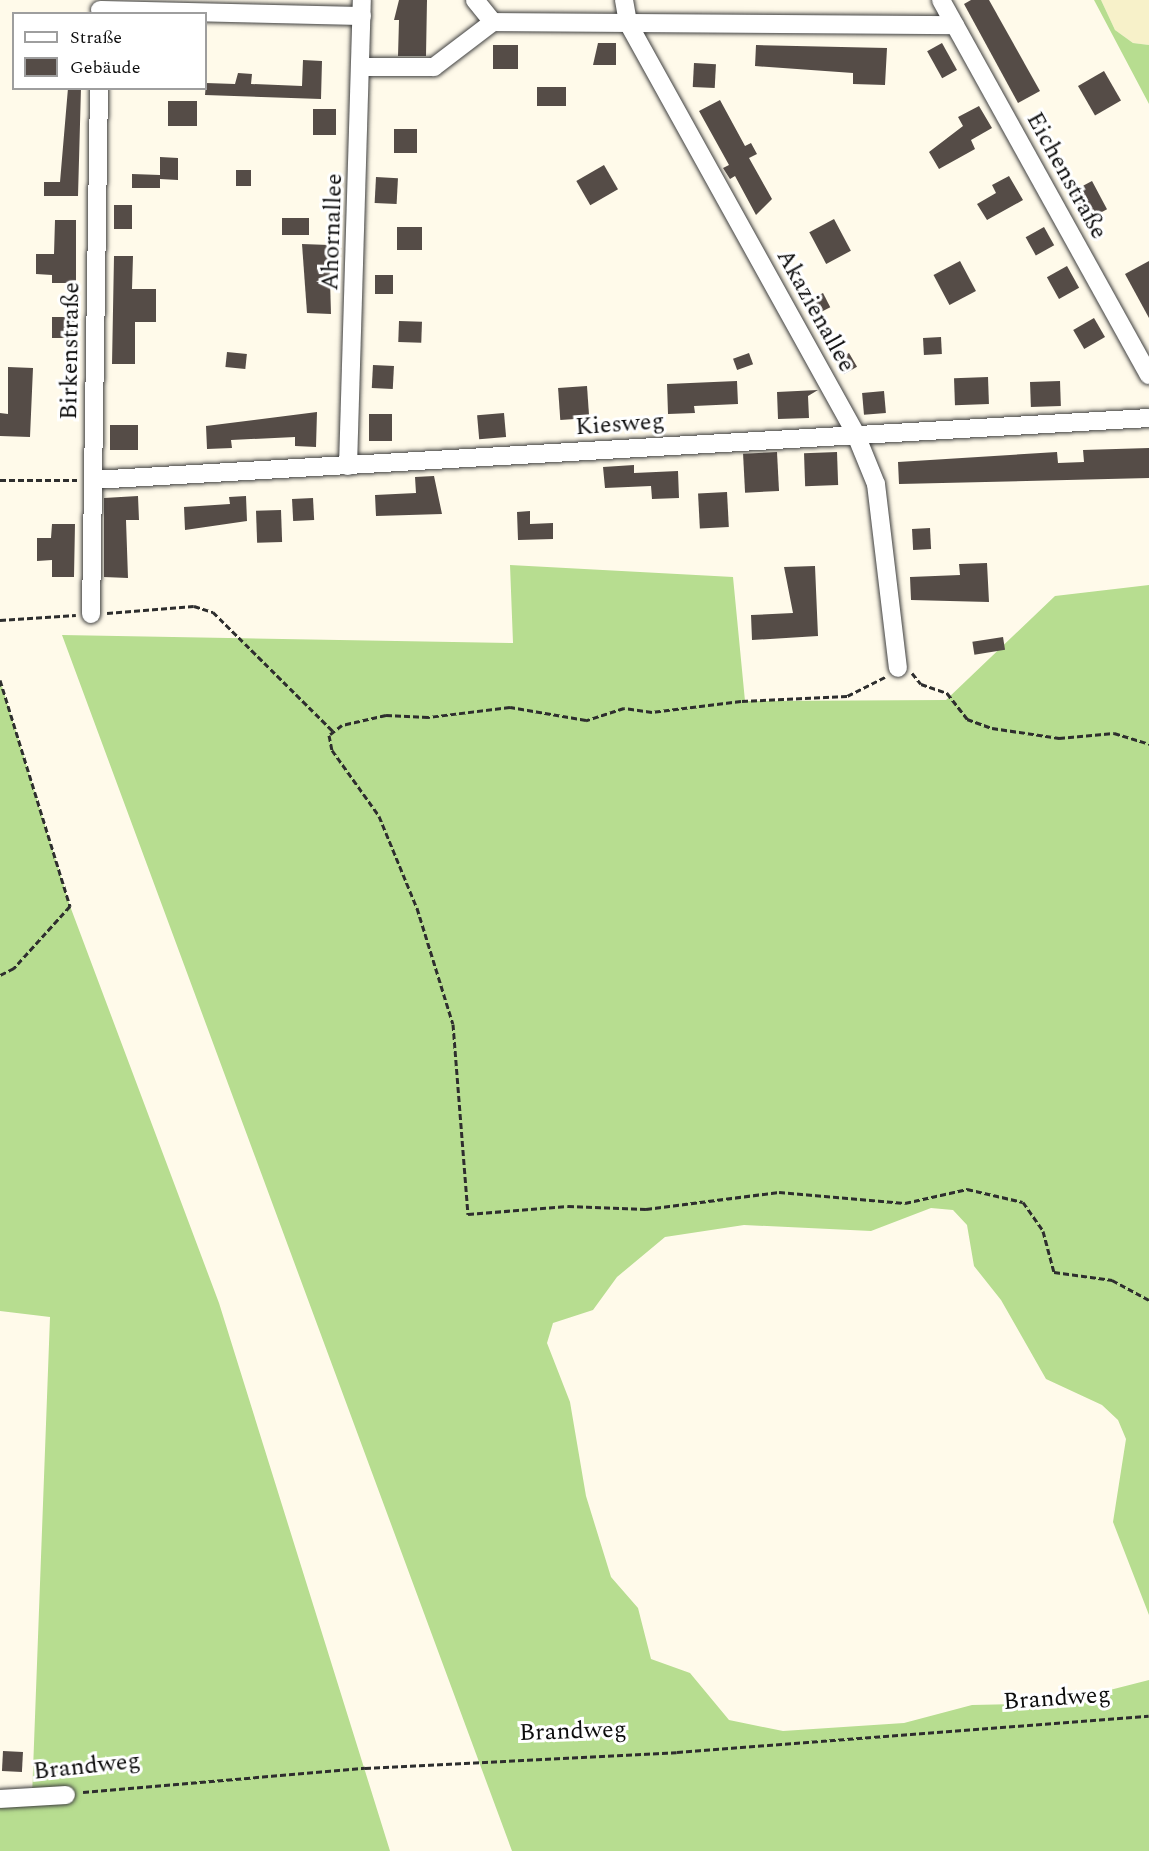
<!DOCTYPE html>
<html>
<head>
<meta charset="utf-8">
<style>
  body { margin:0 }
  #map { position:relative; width:1149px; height:1851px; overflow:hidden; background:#fffaea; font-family:Spectral,serif }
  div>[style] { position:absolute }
  .farmland>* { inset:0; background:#f7f1c9 }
  .forest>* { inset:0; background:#b7dd90 }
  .building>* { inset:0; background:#554c47; transform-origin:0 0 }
  .path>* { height:3px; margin-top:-1.5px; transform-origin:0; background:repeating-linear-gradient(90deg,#2e2e2e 0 6px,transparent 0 9px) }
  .roads { filter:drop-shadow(0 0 2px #3f3f3f) drop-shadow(0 0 2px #3f3f3f) }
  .minor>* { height:18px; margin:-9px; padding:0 9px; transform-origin:9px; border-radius:9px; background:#fff }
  span { translate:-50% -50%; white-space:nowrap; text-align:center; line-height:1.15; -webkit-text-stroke:6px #fff; paint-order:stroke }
  .street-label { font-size:24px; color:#0c0c0c }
  .legend { position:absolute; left:12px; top:12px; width:195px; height:78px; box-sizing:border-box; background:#fff; border:2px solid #9e9e9e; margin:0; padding:8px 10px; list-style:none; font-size:18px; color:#0c0c0c }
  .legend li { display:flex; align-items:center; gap:12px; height:30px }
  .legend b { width:30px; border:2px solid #9e9e9e }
</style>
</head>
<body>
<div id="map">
  <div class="farmland">
    <div style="clip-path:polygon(1101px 0,1149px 0,1149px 45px,1133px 43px,1115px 30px)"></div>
  </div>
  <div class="forest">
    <div style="clip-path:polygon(1094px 0,1101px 0,1115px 30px,1133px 43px,1149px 45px,1149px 104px)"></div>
    <div style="clip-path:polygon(510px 565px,733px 577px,745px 701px,946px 700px,1055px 596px,1149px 585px,1149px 1615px,1113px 1522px,1126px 1439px,1118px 1420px,1102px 1405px,1046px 1379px,1001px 1300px,974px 1266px,967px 1225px,953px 1210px,931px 1208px,871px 1231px,744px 1225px,665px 1237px,617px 1277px,593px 1310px,553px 1323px,547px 1343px,570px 1402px,586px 1496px,611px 1577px,638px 1608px,651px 1659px,690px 1673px,729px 1720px,783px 1731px,904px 1723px,972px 1705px,1059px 1703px,1149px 1680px,1149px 1851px,512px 1851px,62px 635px,513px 643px)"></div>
    <div style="clip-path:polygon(0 680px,70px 906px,219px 1303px,390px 1851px,0 1851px,0 1799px,32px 1797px,50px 1317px,0 1311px)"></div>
  </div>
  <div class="building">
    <div style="clip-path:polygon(399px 0,427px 0,426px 56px,398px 56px,399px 20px,394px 20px)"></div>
    <div style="clip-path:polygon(971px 0,989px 0,1040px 91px,1018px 103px,964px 4px)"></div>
    <div style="clip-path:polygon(598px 43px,616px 43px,616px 65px,593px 65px)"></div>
    <div style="left:942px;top:43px;width:31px;height:17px;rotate:61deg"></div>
    <div style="left:493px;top:45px;width:25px;height:24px"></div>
    <div style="clip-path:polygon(756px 45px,887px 48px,885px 85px,853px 84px,853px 73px,755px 66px)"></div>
    <div style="clip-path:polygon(303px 60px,322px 61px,321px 99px,205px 95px,206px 83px,235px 84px,238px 73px,252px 74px,251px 84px,302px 86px)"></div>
    <div style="left:694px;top:63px;width:22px;height:24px;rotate:3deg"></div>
    <div style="left:1104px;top:71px;width:34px;height:30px;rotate:60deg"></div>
    <div style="left:537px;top:87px;width:29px;height:19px"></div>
    <div style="clip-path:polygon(68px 88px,81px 88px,78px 196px,44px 196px,44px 182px,60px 182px)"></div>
    <div style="clip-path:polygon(720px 100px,745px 146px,751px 143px,757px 154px,749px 158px,772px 199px,756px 215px,735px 176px,730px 179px,723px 168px,729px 165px,699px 111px)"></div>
    <div style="left:168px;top:101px;width:29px;height:25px"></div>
    <div style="clip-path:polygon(979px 106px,992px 128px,971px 140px,975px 149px,939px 169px,929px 152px,963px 126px,958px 117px)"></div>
    <div style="left:313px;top:109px;width:23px;height:26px"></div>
    <div style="left:394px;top:129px;width:23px;height:24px"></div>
    <div style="clip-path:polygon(160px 157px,178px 158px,178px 180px,160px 179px,160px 188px,132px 188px,132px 174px,160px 175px)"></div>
    <div style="left:604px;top:165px;width:28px;height:32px;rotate:60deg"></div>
    <div style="left:236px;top:170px;width:15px;height:16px"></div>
    <div style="clip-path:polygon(1009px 176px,1023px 200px,987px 220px,977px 204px,996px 193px,992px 185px)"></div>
    <div style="left:376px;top:177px;width:22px;height:26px;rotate:3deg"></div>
    <div style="left:1092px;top:181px;width:32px;height:27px;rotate:62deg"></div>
    <div style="left:114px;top:205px;width:18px;height:24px"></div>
    <div style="left:282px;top:218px;width:27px;height:17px"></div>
    <div style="left:834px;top:219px;width:36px;height:28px;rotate:62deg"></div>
    <div style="clip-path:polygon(55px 220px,76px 220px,76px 283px,52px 283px,52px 275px,36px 274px,36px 254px,54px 254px)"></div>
    <div style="left:397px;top:227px;width:25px;height:23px"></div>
    <div style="left:1044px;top:227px;width:21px;height:21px;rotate:61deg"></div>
    <div style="clip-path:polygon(302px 244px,329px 245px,331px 314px,307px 313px)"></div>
    <div style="clip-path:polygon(114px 256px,133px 256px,132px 289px,156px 289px,156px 322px,135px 322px,135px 364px,112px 364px)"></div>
    <div style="left:960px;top:261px;width:34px;height:30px;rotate:62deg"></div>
    <div style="clip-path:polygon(1149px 261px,1149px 318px,1125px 274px)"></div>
    <div style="left:1067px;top:266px;width:25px;height:23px;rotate:61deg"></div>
    <div style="left:375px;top:275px;width:18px;height:19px"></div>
    <div style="left:823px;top:293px;width:16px;height:22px;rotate:63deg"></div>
    <div style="left:52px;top:317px;width:23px;height:21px"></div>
    <div style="left:1094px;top:318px;width:22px;height:24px;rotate:60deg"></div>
    <div style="left:399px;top:321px;width:23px;height:21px;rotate:2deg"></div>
    <div style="left:941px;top:337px;width:17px;height:18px;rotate:87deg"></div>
    <div style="left:227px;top:352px;width:20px;height:15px;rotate:6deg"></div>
    <div style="left:749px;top:353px;width:12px;height:17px;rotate:70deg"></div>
    <div style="left:849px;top:353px;width:16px;height:15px;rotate:60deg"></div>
    <div style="left:373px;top:365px;width:21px;height:23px;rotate:3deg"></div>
    <div style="clip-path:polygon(8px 367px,33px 368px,30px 437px,0 436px,0 413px,8px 414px)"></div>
    <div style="left:988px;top:377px;width:27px;height:34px;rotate:88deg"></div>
    <div style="clip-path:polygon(737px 381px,738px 404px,694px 406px,695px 413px,668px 414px,667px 384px)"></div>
    <div style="left:1060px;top:381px;width:25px;height:30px;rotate:88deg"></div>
    <div style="left:587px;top:386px;width:32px;height:29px;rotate:86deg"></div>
    <div style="clip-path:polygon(818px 390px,808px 396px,809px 418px,778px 419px,777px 392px)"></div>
    <div style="left:884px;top:391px;width:22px;height:22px;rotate:85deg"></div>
    <div style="clip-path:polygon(317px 412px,316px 447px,295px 446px,295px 437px,231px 440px,232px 448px,207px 449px,206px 426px)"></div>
    <div style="left:504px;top:413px;width:24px;height:27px;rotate:85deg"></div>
    <div style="left:369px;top:414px;width:23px;height:27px"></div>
    <div style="left:110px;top:425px;width:28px;height:25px"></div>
    <div style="clip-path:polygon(1149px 448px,1149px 478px,899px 484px,898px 462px,1057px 452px,1058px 463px,1084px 462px,1083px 450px)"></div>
    <div style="left:777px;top:452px;width:39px;height:34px;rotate:87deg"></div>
    <div style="left:837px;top:452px;width:33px;height:33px;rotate:88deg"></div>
    <div style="clip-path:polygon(634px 465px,634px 473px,678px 471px,679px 498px,652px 499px,651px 486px,605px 488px,603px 467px)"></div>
    <div style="clip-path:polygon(434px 476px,442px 514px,376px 516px,375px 495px,416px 493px,415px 477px)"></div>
    <div style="left:727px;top:492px;width:35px;height:29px;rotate:87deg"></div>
    <div style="clip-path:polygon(138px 496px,139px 520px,126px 520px,128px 578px,104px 577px,104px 498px)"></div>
    <div style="clip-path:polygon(246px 496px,247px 521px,185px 530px,184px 507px,230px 504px,229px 497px)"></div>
    <div style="left:313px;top:498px;width:22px;height:21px;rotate:87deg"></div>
    <div style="left:281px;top:510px;width:32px;height:25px;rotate:88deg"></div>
    <div style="clip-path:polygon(530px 511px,530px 524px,553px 523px,553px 539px,518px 540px,517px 512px)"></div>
    <div style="clip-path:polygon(52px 524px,75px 524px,74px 577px,52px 577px,52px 560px,37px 561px,37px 538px,51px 538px)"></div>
    <div style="left:930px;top:528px;width:21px;height:18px;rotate:87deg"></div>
    <div style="clip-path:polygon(987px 563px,989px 602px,911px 600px,910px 577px,960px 575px,959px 564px)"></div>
    <div style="clip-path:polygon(815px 566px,818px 636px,752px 640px,751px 615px,793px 613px,784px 567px)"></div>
    <div style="left:1003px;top:637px;width:13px;height:31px;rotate:81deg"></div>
    <div style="left:3px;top:1751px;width:20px;height:20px;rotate:3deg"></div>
  </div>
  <div class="path">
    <div style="left:0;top:480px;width:77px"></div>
    <div style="left:107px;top:613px;width:87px;rotate:-4.6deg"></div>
    <div style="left:194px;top:606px;width:20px;rotate:18deg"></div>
    <div style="left:213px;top:612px;width:169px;rotate:44.8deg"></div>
    <div style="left:0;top:620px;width:76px;rotate:-3.8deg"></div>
    <div style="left:912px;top:673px;width:14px;rotate:51deg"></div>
    <div style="left:921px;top:684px;width:28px;rotate:19deg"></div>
    <div style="left:947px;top:693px;width:33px;rotate:52deg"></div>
    <div style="left:967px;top:719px;width:27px;rotate:20deg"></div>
    <div style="left:992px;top:728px;width:68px;rotate:8.5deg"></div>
    <div style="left:1059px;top:738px;width:55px;rotate:-5.2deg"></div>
    <div style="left:1114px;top:733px;width:37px;rotate:17deg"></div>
    <div style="left:885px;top:677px;width:42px;rotate:153.4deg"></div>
    <div style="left:847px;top:696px;width:106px;rotate:177.3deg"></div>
    <div style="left:741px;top:701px;width:90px;rotate:173deg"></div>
    <div style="left:652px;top:712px;width:28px;rotate:-172deg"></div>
    <div style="left:624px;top:708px;width:40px;rotate:162deg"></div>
    <div style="left:586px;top:720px;width:77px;rotate:-170.3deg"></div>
    <div style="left:510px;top:707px;width:83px;rotate:173deg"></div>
    <div style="left:428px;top:717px;width:42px;rotate:-177.3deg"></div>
    <div style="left:386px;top:715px;width:45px;rotate:167.2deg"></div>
    <div style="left:342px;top:725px;width:16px;rotate:142deg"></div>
    <div style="left:329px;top:735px;width:15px;rotate:79deg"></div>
    <div style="left:332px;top:750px;width:81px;rotate:54.5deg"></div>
    <div style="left:379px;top:816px;width:100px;rotate:67.6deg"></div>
    <div style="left:417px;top:908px;width:121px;rotate:72.8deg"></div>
    <div style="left:453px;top:1024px;width:191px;rotate:85.5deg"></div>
    <div style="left:468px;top:1214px;width:100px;rotate:-4.6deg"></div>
    <div style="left:568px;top:1206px;width:78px;rotate:2.2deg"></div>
    <div style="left:646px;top:1209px;width:134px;rotate:-7.3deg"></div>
    <div style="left:779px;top:1192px;width:126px;rotate:5deg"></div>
    <div style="left:905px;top:1203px;width:64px;rotate:-12.7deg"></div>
    <div style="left:967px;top:1189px;width:57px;rotate:13.1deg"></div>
    <div style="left:1023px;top:1202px;width:35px;rotate:55deg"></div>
    <div style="left:1043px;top:1231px;width:42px;rotate:75deg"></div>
    <div style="left:1054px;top:1272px;width:59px;rotate:7.9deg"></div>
    <div style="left:1112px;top:1280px;width:42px;rotate:28.4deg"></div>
    <div style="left:0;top:680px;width:237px;rotate:72.8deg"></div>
    <div style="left:70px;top:906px;width:84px;rotate:132.1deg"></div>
    <div style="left:14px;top:968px;width:16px;rotate:153deg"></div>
    <div style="left:83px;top:1792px;width:283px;rotate:-4.9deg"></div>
    <div style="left:365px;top:1768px;width:312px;rotate:-2.9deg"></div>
    <div style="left:677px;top:1752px;width:473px;rotate:-4.4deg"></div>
  </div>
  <div class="roads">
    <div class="minor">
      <div style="left:475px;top:0;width:28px;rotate:51deg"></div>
      <div style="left:493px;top:22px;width:462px;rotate:0.4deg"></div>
      <div style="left:624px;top:0;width:23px;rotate:80deg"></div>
      <div style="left:628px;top:23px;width:471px;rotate:61deg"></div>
      <div style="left:856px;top:435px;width:53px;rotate:67.8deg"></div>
      <div style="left:876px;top:484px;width:185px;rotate:83.2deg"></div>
      <div style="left:941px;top:0;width:429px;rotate:61deg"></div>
      <div style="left:100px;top:10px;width:262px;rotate:1.3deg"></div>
      <div style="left:363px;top:67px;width:71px"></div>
      <div style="left:434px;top:67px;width:74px;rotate:-37.3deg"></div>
      <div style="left:348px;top:466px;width:466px;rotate:-88.3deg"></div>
      <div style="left:93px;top:480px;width:1058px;rotate:-3.36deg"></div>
      <div style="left:91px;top:614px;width:526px;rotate:-89.13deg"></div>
      <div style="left:0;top:1799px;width:66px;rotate:-3.5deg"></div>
    </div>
  </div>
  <div class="street-label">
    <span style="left:1066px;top:176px;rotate:61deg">Eichenstraße</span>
    <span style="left:333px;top:232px;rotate:-88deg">Ahornallee</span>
    <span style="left:815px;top:311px;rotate:61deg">Akazienallee</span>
    <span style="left:71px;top:351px;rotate:-89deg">Birkenstraße</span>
    <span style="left:620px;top:425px;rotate:-4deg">Kiesweg</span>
    <span style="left:1057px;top:1699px;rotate:-4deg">Brandweg</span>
    <span style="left:573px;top:1732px;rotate:-2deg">Brandweg</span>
    <span style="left:87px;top:1767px;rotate:-6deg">Brandweg</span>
  </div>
  <ul class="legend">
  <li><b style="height:8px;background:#fff"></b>Straße</li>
  <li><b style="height:16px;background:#554c47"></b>Gebäude</li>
  </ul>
</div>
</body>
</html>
